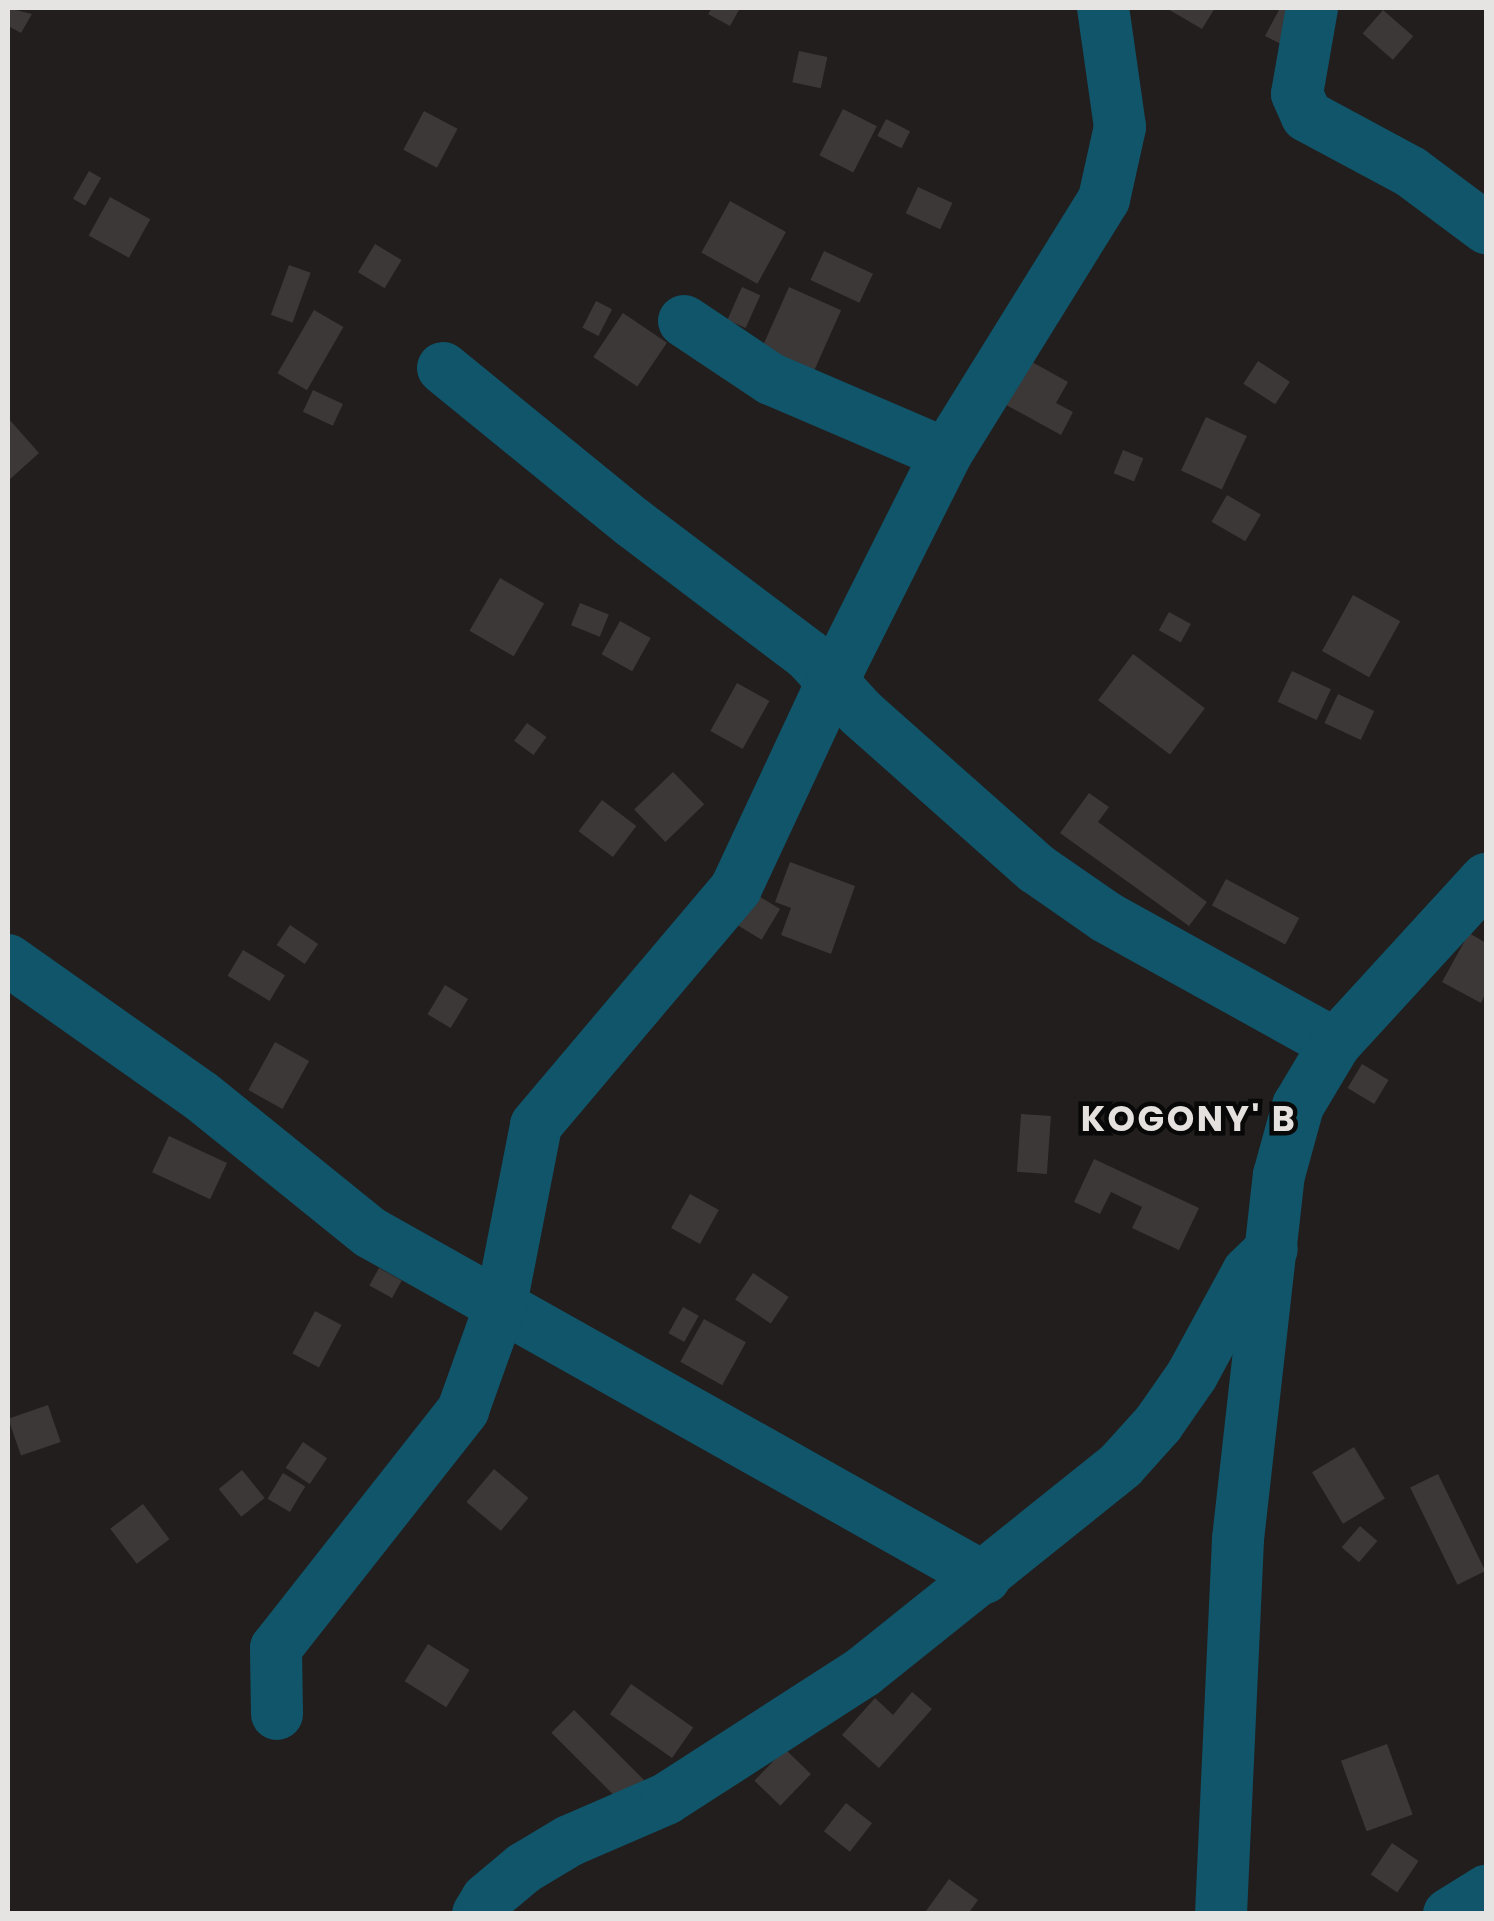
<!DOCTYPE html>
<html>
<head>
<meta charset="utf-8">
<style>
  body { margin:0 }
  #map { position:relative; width:1494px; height:1921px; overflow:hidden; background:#211e1d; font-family:Poppins,sans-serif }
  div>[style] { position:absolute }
  .building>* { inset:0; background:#3b3837; transform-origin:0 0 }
  .minor>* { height:52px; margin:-26px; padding:0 26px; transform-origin:26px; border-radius:26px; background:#11556a }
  span { translate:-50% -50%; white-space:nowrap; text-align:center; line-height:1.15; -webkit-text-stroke:9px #090808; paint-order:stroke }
  .district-label { font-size:35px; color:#e5e1df; font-weight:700; letter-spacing:2.5px }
  .frame { position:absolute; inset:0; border:10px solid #e6e4e3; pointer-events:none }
</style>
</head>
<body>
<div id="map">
  <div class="building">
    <div style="clip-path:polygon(8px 8px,32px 14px,21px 33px,8px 26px)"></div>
    <div style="clip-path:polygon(712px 8px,740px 8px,730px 26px,708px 14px)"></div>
    <div style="clip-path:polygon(1166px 8px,1215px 8px,1202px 29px)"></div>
    <div style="clip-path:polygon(1280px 8px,1296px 8px,1283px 45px,1265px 36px)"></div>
    <div style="left:1383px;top:10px;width:40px;height:31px;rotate:41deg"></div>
    <div style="left:799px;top:51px;width:29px;height:32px;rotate:12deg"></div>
    <div style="left:843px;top:109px;width:38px;height:52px;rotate:27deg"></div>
    <div style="left:424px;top:111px;width:38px;height:44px;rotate:28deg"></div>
    <div style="left:886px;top:119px;width:27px;height:19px;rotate:27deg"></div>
    <div style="left:89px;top:171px;width:14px;height:32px;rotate:30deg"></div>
    <div style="left:918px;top:187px;width:38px;height:29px;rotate:25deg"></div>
    <div style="left:110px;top:197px;width:46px;height:44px;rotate:29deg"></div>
    <div style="left:730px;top:201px;width:64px;height:59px;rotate:29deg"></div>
    <div style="left:375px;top:244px;width:31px;height:33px;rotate:31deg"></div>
    <div style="left:824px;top:251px;width:54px;height:32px;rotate:25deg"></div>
    <div style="left:289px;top:265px;width:23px;height:53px;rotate:20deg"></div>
    <div style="left:742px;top:287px;width:20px;height:36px;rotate:24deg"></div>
    <div style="left:789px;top:287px;width:57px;height:70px;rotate:24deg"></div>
    <div style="left:596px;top:301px;width:18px;height:30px;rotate:27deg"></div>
    <div style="left:314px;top:310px;width:34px;height:73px;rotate:30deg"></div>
    <div style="left:623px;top:313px;width:53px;height:53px;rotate:34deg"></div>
    <div style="clip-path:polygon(1023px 357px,1068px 382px,1056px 403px,1073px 412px,1061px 435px,999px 401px)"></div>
    <div style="left:1258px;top:361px;width:38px;height:27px;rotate:33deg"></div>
    <div style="left:313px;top:390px;width:33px;height:24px;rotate:25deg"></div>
    <div style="left:1206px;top:417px;width:45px;height:59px;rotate:25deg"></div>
    <div style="clip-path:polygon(8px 418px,39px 453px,8px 481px)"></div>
    <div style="left:1123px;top:450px;width:22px;height:25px;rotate:22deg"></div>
    <div style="left:1227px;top:495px;width:39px;height:31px;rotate:30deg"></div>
    <div style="left:500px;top:578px;width:51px;height:61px;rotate:30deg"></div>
    <div style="left:1353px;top:595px;width:54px;height:64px;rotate:29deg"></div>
    <div style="left:580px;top:603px;width:31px;height:24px;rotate:22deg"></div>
    <div style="left:1169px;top:612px;width:25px;height:21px;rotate:29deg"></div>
    <div style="left:620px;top:621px;width:35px;height:38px;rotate:29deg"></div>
    <div style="left:1133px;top:654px;width:90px;height:58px;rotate:37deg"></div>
    <div style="left:1292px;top:671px;width:43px;height:34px;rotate:25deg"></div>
    <div style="left:737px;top:683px;width:37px;height:55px;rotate:29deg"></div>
    <div style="left:1338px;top:694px;width:40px;height:32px;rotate:25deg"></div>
    <div style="left:527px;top:723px;width:24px;height:22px;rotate:36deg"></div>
    <div style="left:673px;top:772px;width:45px;height:54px;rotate:46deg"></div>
    <div style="clip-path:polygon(1089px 793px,1109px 807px,1098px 822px,1207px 902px,1189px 926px,1060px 833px)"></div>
    <div style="left:602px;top:800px;width:43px;height:39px;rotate:37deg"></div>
    <div style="clip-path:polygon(790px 862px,855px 886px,831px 954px,781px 935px,791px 908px,775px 902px)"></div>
    <div style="left:1226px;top:879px;width:83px;height:30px;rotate:28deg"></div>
    <div style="left:757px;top:895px;width:27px;height:36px;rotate:31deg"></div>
    <div style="left:290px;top:925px;width:34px;height:24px;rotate:34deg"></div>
    <div style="clip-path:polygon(1469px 933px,1486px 943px,1486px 992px,1481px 1003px,1442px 982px)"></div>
    <div style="left:243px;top:950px;width:49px;height:30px;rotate:31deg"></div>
    <div style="left:445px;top:985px;width:27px;height:34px;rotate:31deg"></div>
    <div style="left:275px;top:1042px;width:39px;height:55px;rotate:29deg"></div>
    <div style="left:1362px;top:1064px;width:31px;height:28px;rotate:31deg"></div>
    <div style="left:1021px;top:1114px;width:30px;height:58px;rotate:4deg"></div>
    <div style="left:169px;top:1136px;width:64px;height:40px;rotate:25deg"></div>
    <div style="clip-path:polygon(1094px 1159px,1199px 1208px,1179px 1250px,1132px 1228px,1142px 1207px,1111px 1192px,1100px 1214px,1074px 1202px)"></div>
    <div style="left:690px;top:1194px;width:33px;height:39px;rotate:29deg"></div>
    <div style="left:379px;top:1268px;width:26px;height:20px;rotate:29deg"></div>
    <div style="left:753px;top:1273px;width:43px;height:32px;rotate:34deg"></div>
    <div style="left:683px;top:1307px;width:18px;height:30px;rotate:29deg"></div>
    <div style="left:315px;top:1311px;width:30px;height:48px;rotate:28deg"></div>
    <div style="left:704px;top:1319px;width:48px;height:49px;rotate:29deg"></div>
    <div style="left:48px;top:1405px;width:39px;height:42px;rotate:71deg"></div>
    <div style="left:303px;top:1442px;width:29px;height:31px;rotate:34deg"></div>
    <div style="left:1354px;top:1447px;width:60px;height:49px;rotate:59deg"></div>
    <div style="left:494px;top:1469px;width:45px;height:43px;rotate:40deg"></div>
    <div style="left:242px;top:1470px;width:36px;height:30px;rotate:51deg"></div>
    <div style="left:283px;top:1473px;width:26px;height:30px;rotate:31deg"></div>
    <div style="left:1438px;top:1474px;width:108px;height:31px;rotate:64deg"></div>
    <div style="left:143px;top:1504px;width:44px;height:41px;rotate:53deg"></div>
    <div style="left:1360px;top:1526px;width:23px;height:28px;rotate:41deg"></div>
    <div style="left:428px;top:1644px;width:49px;height:44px;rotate:32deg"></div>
    <div style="left:631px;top:1684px;width:76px;height:37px;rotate:35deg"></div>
    <div style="clip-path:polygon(912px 1692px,932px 1709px,879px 1768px,842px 1735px,875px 1698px,893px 1715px)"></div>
    <div style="left:574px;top:1710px;width:110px;height:32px;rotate:45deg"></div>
    <div style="left:1387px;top:1744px;width:75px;height:49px;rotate:70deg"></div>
    <div style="left:785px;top:1749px;width:36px;height:44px;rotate:44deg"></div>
    <div style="left:846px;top:1803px;width:33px;height:36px;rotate:38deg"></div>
    <div style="left:1392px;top:1843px;width:32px;height:38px;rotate:34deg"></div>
    <div style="clip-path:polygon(949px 1879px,978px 1900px,968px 1914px,929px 1914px,926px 1911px)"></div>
  </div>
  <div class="minor">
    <div style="left:1312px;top:8px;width:87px;rotate:99.9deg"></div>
    <div style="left:1297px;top:94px;width:24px;rotate:66deg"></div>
    <div style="left:1307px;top:116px;width:118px;rotate:28.3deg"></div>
    <div style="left:1411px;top:172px;width:94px;rotate:36.7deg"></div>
    <div style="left:684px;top:321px;width:105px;rotate:33.7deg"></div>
    <div style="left:771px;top:379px;width:190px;rotate:23.2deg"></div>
    <div style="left:443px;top:368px;width:244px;rotate:39.2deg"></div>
    <div style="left:632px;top:522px;width:221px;rotate:37.1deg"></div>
    <div style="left:808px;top:655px;width:79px;rotate:47.6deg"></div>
    <div style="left:861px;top:713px;width:235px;rotate:41.6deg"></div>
    <div style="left:1037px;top:869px;width:84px;rotate:34.8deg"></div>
    <div style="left:1106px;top:917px;width:262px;rotate:29deg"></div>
    <div style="left:8px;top:960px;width:236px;rotate:35.2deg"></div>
    <div style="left:201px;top:1096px;width:218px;rotate:38.9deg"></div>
    <div style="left:371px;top:1233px;width:704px;rotate:29.33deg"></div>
    <div style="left:277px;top:1714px;width:66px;rotate:-90.9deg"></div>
    <div style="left:276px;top:1648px;width:303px;rotate:-51.8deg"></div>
    <div style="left:463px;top:1410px;width:113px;rotate:-70.3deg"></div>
    <div style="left:501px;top:1304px;width:182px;rotate:-78.9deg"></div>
    <div style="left:536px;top:1125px;width:310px;rotate:-49.8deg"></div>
    <div style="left:736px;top:888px;width:230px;rotate:-65deg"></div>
    <div style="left:833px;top:680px;width:253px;rotate:-63.4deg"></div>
    <div style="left:946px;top:454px;width:300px;rotate:-58.2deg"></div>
    <div style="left:1104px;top:199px;width:74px;rotate:-77.5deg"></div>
    <div style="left:1120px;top:127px;width:120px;rotate:-98.1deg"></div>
    <div style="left:478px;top:1914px;width:17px;rotate:-59deg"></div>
    <div style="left:487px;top:1899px;width:48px;rotate:-40deg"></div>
    <div style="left:524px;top:1868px;width:52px;rotate:-31deg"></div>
    <div style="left:569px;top:1841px;width:106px;rotate:-23.4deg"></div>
    <div style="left:666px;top:1799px;width:234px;rotate:-32.8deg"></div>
    <div style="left:863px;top:1672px;width:331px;rotate:-38.7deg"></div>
    <div style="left:1121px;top:1465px;width:55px;rotate:-47.9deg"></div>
    <div style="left:1158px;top:1424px;width:60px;rotate:-55.2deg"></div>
    <div style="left:1192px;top:1375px;width:117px;rotate:-61.5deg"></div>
    <div style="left:1248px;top:1272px;width:33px;rotate:-44deg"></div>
    <div style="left:1221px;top:1914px;width:375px;rotate:-87.4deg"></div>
    <div style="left:1238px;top:1539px;width:366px;rotate:-83.6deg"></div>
    <div style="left:1279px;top:1175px;width:72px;rotate:-74.6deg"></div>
    <div style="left:1298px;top:1106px;width:72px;rotate:-59.2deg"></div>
    <div style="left:1335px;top:1044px;width:224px;rotate:-47.5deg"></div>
    <div style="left:1449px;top:1914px;width:44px;rotate:-31.9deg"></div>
  </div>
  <div class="district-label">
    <span style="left:1189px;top:1119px">KOGONY' B</span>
  </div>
  <div class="frame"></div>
</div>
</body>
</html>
